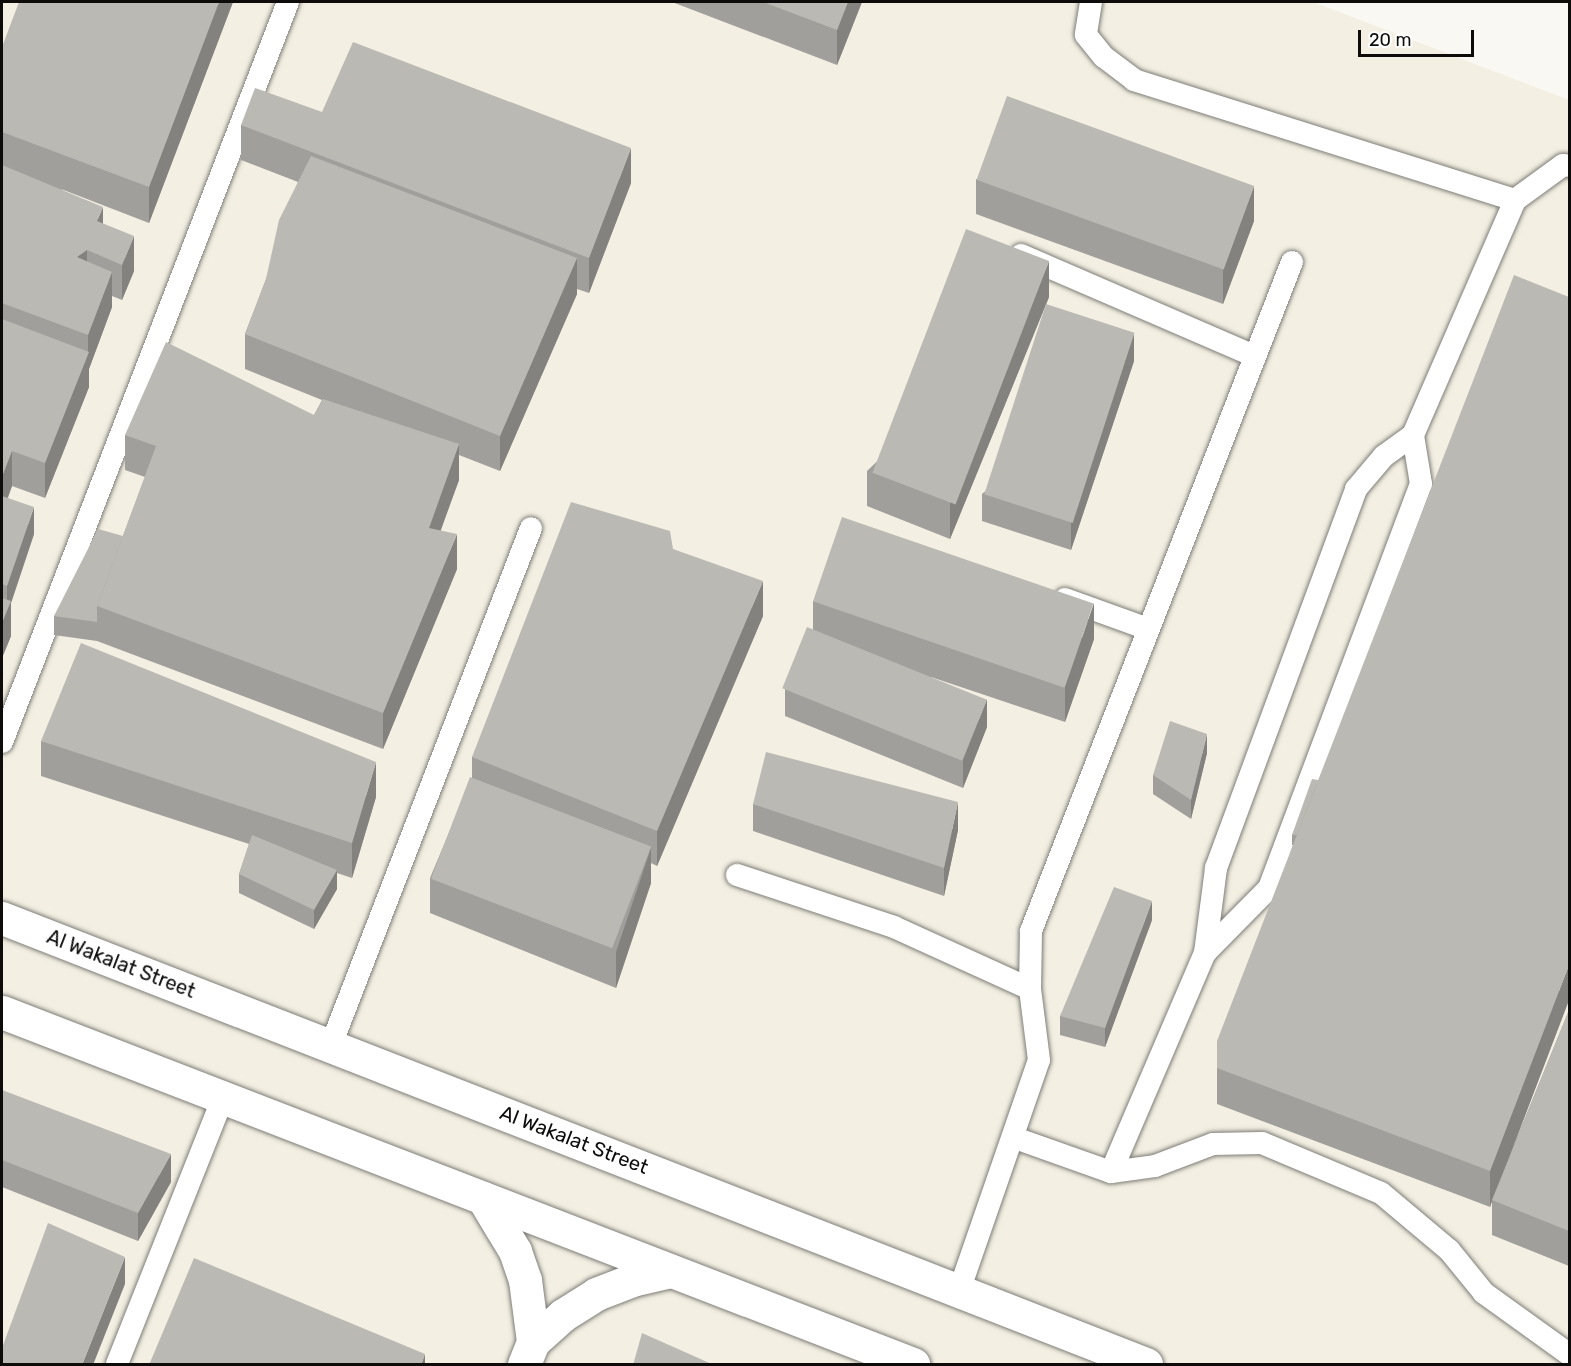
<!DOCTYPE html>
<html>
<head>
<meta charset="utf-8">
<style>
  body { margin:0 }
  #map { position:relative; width:1571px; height:1366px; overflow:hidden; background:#faf8f3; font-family:Rubik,sans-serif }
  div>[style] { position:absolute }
  .built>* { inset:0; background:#f3efe2 }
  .roads { filter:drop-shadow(0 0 2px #7e7d78) drop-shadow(0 0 2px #7e7d78) }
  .service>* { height:22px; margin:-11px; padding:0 11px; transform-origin:11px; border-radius:11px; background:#fff }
  .minor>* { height:33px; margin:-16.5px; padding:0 16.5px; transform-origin:16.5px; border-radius:16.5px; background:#fff }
  .wall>* { inset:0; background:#a19f9b }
  .shaded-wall>* { inset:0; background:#83827e }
  .building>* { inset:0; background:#bbb9b4; transform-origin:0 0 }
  span { translate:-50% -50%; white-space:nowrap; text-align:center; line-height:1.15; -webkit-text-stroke:6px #fff; paint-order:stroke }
  .street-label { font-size:20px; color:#0d0c0b }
  .frame { position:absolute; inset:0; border:3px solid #0d0c0b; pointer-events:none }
  .scale { position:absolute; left:1358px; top:30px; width:116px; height:27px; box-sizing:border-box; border:3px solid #0d0c0b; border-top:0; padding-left:8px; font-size:18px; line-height:21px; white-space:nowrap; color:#0d0c0b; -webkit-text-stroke:4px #fff; paint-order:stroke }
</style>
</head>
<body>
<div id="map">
  <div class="built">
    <div style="clip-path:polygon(2px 2px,1313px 2px,1569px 100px,1569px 1364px,2px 1364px)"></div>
  </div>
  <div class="roads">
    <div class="service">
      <div style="left:1091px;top:2px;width:33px;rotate:99deg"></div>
      <div style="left:1086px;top:35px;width:28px;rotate:51deg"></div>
      <div style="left:1104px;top:57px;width:38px;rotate:37deg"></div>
      <div style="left:1134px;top:80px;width:399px;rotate:17.5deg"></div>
      <div style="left:1021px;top:255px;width:254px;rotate:23.4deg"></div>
      <div style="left:1065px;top:599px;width:88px;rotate:19.9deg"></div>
      <div style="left:2px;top:742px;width:793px;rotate:-68.87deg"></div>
      <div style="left:737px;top:875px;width:165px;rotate:18.3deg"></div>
      <div style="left:894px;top:927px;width:149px;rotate:24.5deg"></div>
      <div style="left:1205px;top:953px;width:86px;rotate:-82.6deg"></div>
      <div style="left:1216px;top:868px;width:404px;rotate:-69.7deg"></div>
      <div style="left:1356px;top:489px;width:43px;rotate:-49.7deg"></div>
      <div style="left:1384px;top:456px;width:36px;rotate:-36deg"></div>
      <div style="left:331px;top:1045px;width:554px;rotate:-68.85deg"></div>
      <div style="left:1015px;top:1138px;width:102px;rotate:19.5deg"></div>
      <div style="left:1111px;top:1172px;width:44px;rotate:-7.8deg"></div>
      <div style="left:1155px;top:1166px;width:62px;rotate:-20.8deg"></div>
      <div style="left:1213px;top:1144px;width:49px;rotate:-1.2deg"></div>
      <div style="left:1262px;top:1143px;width:129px;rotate:22.8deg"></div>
      <div style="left:1381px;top:1193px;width:89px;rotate:40deg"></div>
      <div style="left:1449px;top:1250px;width:55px;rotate:50.9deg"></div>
      <div style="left:1484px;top:1293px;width:106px;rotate:35.8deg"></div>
      <div style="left:1111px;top:1172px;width:238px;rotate:-66.8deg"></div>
      <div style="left:1205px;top:953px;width:91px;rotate:-45.4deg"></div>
      <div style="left:1269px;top:888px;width:432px;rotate:-69.4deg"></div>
      <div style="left:1421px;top:484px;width:50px;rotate:-99.3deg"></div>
      <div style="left:1413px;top:435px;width:256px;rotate:-66.5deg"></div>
      <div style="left:1515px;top:200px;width:59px;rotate:-36.1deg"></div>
      <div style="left:1563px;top:165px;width:7px;rotate:8deg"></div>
      <div style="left:959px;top:1291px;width:244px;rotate:-70.9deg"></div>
      <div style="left:1039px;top:1060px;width:72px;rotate:-97.2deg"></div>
      <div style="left:1030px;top:989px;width:58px;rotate:-89deg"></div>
      <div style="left:1031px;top:931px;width:718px;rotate:-68.69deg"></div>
      <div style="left:117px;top:1364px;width:287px;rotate:-68.3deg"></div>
    </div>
    <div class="minor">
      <div style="left:2px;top:918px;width:1228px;rotate:21.3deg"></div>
      <div style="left:2px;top:1012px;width:977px;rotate:21.13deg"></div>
      <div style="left:483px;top:1198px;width:62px;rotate:58.9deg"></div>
      <div style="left:515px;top:1251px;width:31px;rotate:71deg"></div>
      <div style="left:525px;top:1280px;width:63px;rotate:82.6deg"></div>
      <div style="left:533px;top:1342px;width:24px;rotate:112deg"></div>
      <div style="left:533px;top:1342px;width:40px;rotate:-42deg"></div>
      <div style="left:563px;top:1315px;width:39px;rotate:-32deg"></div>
      <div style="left:596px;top:1294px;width:39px;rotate:-21deg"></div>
      <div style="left:632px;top:1280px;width:40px;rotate:-13deg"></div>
    </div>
  </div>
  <div class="wall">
    <div style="clip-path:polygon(233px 2px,149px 223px,61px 189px,103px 224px,134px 271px,122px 300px,112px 296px,112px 307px,89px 369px,89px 387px,45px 498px,12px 486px,8px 498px,34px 534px,11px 603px,11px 636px,2px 658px,2px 47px)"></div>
    <div style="clip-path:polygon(672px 2px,862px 2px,837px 65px)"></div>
    <div style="clip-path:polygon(322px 112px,631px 183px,589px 293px,577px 289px,577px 294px,500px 471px,459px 455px,459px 480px,440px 530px,457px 569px,383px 749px,97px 641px,54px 635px,54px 616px,123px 536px,145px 477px,125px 470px,125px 435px,314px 415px,322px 400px,245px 369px,245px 334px,266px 279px,298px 182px,241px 160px,241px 125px)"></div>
    <div style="clip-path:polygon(976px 179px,1254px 221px,1223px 304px,976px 214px)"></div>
    <div style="clip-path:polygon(1049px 297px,950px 539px,867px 506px,867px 471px)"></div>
    <div style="clip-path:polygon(1134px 361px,1071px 550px,982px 521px,982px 494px)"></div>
    <div style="clip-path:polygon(673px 549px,763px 616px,657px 866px,651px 863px,651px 883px,616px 988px,430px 913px,430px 878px,472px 778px,472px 757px)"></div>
    <div style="clip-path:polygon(813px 601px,1094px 639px,1065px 722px,931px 677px,987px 727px,963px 788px,785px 716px,785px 689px,813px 629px)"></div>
    <div style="clip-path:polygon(41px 741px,376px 797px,352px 878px,337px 873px,337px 889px,314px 929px,239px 893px,239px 874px,249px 844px,41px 776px)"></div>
    <div style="clip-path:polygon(1207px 753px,1191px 819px,1153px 794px,1153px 775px)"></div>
    <div style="clip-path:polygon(1318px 780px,1569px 1000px,1509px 1157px,1569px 1010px,1569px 1266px,1492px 1235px,1492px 1202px,1490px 1207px,1217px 1104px,1217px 1068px,1293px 845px,1292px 845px,1292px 835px)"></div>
    <div style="clip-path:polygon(753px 804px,958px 830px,944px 896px,753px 831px)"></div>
    <div style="clip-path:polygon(1152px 920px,1105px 1047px,1060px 1035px,1060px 1016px)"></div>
    <div style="clip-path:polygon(2px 1090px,171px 1182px,138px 1241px,2px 1187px)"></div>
  </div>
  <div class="shaded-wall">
    <div style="clip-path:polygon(219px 2px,233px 2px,149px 223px,149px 187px)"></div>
    <div style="clip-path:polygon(848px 2px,862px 2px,837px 65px,837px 30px)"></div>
    <div style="clip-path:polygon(631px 148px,631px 183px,589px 293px,589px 258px)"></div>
    <div style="clip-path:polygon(1254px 186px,1254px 221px,1223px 304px,1223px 269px)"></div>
    <div style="clip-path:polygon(103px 207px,103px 243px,97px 256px,97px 221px)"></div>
    <div style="clip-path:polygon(134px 236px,134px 271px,122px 300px,122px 265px)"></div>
    <div style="clip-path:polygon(87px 250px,87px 286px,77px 257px)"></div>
    <div style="clip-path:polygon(577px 258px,577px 294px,500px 471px,500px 436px)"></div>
    <div style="clip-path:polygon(1049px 261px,1049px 297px,950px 539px,950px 504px)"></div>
    <div style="clip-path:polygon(112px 272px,112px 307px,89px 369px,89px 387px,45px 498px,45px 463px,88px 353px,88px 335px)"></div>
    <div style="clip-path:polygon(1134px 333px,1134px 361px,1071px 550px,1071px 522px)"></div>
    <div style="clip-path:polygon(459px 444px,459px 480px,429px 563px,429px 528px)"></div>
    <div style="clip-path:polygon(12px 451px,12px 486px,3px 509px,3px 474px)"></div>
    <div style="clip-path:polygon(34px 507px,34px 534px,11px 603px,11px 636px,2px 658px,2px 623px,7px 610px,7px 586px)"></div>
    <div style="clip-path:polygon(457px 534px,457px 569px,383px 749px,383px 713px)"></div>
    <div style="clip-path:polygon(763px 581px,763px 616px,657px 866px,657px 831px)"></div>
    <div style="clip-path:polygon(1094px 603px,1094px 639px,1065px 722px,1065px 687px)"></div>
    <div style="clip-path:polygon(987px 699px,987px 727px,963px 788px,963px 760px)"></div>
    <div style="clip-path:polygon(1207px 734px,1207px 753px,1191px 819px,1191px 800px)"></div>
    <div style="clip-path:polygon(376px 762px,376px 797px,352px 878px,352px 843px)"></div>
    <div style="clip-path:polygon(958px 802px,958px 830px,944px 896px,944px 868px)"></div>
    <div style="clip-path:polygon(651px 848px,651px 883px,616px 988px,616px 952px)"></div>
    <div style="clip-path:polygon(337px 870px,337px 889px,314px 929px,314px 910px)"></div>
    <div style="clip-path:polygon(1152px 901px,1152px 920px,1105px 1047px,1105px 1028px)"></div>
    <div style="clip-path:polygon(1569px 965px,1569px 1000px,1493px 1200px,1492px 1200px,1490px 1207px,1490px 1171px)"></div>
    <div style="clip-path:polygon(171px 1154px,171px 1182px,138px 1241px,138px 1213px)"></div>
    <div style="clip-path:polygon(125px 1257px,125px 1284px,93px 1365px,82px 1365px)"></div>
    <div style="clip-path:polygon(425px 1354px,425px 1365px,421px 1365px)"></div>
  </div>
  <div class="building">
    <div style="clip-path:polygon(19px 2px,219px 2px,149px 187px,2px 132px,2px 47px)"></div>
    <div style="clip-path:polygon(763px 2px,848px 2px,837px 30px)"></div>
    <div style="clip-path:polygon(353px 42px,631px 148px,589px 258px,241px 125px,255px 88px,322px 112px)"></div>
    <div style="left:1007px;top:96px;width:263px;height:89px;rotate:20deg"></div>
    <div style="clip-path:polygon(311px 156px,577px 258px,500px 436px,245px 334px,266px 279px,279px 220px)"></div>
    <div style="clip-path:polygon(2px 165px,103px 207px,97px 221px,134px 236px,122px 265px,87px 250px,77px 257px,112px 272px,88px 335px,2px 303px)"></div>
    <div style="left:966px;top:229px;width:89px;height:261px;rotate:21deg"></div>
    <div style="clip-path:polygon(1514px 275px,1569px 297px,1569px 965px,1490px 1171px,1217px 1068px,1217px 1041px)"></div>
    <div style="left:1046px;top:304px;width:93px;height:200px;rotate:18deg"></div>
    <div style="clip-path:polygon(2px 319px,89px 352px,45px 463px,12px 451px,3px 474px,2px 473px)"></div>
    <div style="clip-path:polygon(166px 342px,314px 415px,323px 399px,459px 444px,429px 528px,457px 534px,383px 713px,97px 606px,156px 446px,125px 435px)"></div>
    <div style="clip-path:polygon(2px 496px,34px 507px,7px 586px,2px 584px)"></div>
    <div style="clip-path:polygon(571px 502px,670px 531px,673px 549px,763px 581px,657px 831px,472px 757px)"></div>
    <div style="left:842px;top:517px;width:266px;height:89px;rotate:19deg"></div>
    <div style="clip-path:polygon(98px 529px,123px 536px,97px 606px,97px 622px,54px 616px)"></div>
    <div style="clip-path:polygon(2px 598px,11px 601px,2px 623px)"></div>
    <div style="left:807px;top:627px;width:194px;height:66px;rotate:22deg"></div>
    <div style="clip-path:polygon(81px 643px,376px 762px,352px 843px,41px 741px)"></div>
    <div style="clip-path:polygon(1170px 721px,1207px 734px,1191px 800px,1153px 775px)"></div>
    <div style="clip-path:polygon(766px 752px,958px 802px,944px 868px,753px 804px)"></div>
    <div style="left:470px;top:777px;width:194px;height:109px;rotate:21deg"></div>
    <div style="clip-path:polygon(1312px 779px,1318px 780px,1297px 835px,1292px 835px)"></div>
    <div style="clip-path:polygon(252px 835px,337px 870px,314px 910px,239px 874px)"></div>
    <div style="clip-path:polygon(1114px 887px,1152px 901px,1105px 1028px,1060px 1016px)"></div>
    <div style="clip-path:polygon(1569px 1010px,1569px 1231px,1492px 1200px)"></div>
    <div style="clip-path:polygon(2px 1090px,171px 1154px,138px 1213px,2px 1160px)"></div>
    <div style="clip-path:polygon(48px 1223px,125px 1257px,82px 1365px,2px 1365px,2px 1348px)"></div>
    <div style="clip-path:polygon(194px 1258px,425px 1354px,421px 1365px,149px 1365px)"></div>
    <div style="clip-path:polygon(642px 1333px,714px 1365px,633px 1365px)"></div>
  </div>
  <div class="street-label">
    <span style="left:121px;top:964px;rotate:21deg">Al Wakalat Street</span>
    <span style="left:574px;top:1140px;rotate:21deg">Al Wakalat Street</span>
  </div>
  <div class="frame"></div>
  <div class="scale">20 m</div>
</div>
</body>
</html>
